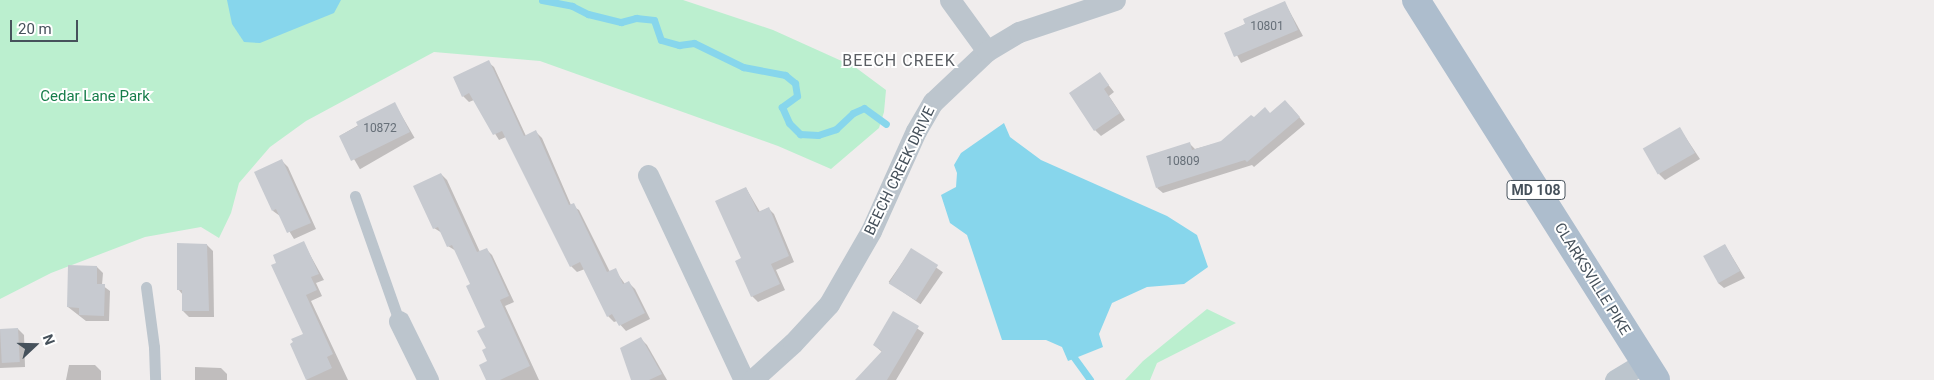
<!DOCTYPE html>
<html>
<head>
<meta charset="utf-8">
<style>
  body { margin:0 }
  #map { position:relative; width:1934px; height:380px; overflow:hidden; background:#f0eded; font-family:Roboto,sans-serif }
  div>[style] { position:absolute }
  .green>* { inset:0; background:#bbefcf }
  .water>* { inset:0; background:#87d6ec }
  .shadow>* { inset:0; background:#0003; transform-origin:0 0 }
  .stream>* { height:7px; margin:-3.5px; padding:0 3.5px; transform-origin:3.5px; border-radius:3.5px; background:#87d6ec }
  .building>* { inset:0; background:#c7cad0; transform-origin:0 0 }
  .lane>* { height:11px; margin:-5.5px; padding:0 5.5px; transform-origin:5.5px; border-radius:5.5px; background:#bcc5cd }
  .street>* { height:21px; margin:-10.5px; padding:0 10.5px; transform-origin:10.5px; border-radius:10.5px; background:#bcc5cd }
  .primary>* { height:28px; margin:-14px; padding:0 14px; transform-origin:14px; border-radius:14px; background:#adbdcd }
  span { translate:-50% -50%; white-space:nowrap; text-align:center; line-height:1.15; -webkit-text-stroke:4px #fff; paint-order:stroke }
  .number-label { font-size:12px; color:#666f78 }
  .number-label span { -webkit-text-stroke-width:0 }
  .shield-label span { padding:1px 4px; background:#fff; border:1px solid; border-radius:4px; -webkit-text-stroke-width:0 }
  .shield-label { font-size:14px; color:#46515b; font-weight:700 }
  .park-label { font-size:15px; color:#167d4a }
  .street-label { font-size:15px; color:#46515b }
  .neighbourhood-label { font-size:16px; color:#5a5e63; letter-spacing:1px }
  .north { position:absolute; left:10px; top:320px; width:50px; height:50px; -webkit-text-stroke:4px #fff; paint-order:stroke; rotate:69deg; font-size:14px; font-weight:700; line-height:20px; text-align:center; color:#46515b }
  .north::after { content:''; display:block; margin:auto; width:18px; height:22px; background:#46515b; clip-path:polygon(50% 0,100% 100%,50% 72%,0 100%) }
  .scale { position:absolute; left:10px; top:20px; width:68px; height:22px; box-sizing:border-box; border:2px solid #46515b; border-top:0; padding-left:6px; font-size:15px; line-height:18px; white-space:nowrap; color:#46515b; -webkit-text-stroke:4px #fff; paint-order:stroke }
</style>
</head>
<body>
<div id="map">
  <div class="green">
    <div style="clip-path:polygon(0 0,683px 0,773px 30px,855px 67px,886px 90px,884px 112px,879px 128px,831px 169px,778px 146px,540px 61px,434px 52px,306px 121px,270px 147px,239px 183px,231px 213px,219px 238px,201px 227px,145px 237px,51px 273px,0 299px)"></div>
    <div style="clip-path:polygon(1207px 309px,1236px 323px,1157px 363px,1150px 380px,1125px 380px,1143px 361px)"></div>
  </div>
  <div class="water">
    <div style="clip-path:polygon(227px 0,341px 0,334px 13px,260px 43px,244px 42px,232px 24px)"></div>
    <div style="clip-path:polygon(1004px 123px,1010px 137px,1041px 160px,1167px 216px,1197px 235px,1208px 267px,1184px 284px,1147px 287px,1112px 303px,1099px 334px,1103px 347px,1068px 361px,1062px 347px,1046px 340px,1002px 340px,967px 235px,950px 223px,941px 195px,956px 187px,957px 173px,954px 165px,961px 153px)"></div>
  </div>
  <div class="shadow">
    <div style="clip-path:polygon(1285px 3px,1303px 36px,1241px 63px,1226px 34px)"></div>
    <div style="clip-path:polygon(488px 62px,494px 67px,526px 136px,536px 132px,542px 138px,571px 205px,579px 210px,610px 272px,615px 270px,625px 284px,629px 283px,635px 289px,650px 319px,626px 331px,617px 321px,614px 322px,608px 316px,585px 269px,577px 272px,571px 266px,506px 137px,499px 140px,474px 100px,469px 102px,463px 96px)"></div>
    <div style="clip-path:polygon(1099px 73px,1114px 92px,1109px 96px,1125px 120px,1101px 136px,1095px 130px)"></div>
    <div style="left:395px;top:104px;width:39px;height:63px;rotate:60deg"></div>
    <div style="clip-path:polygon(1291px 107px,1305px 124px,1254px 167px,1252px 165px,1163px 193px,1157px 188px,1189px 143px,1195px 149px,1221px 142px,1254px 119px)"></div>
    <div style="clip-path:polygon(1680px 129px,1700px 159px,1665px 180px,1659px 174px)"></div>
    <div style="clip-path:polygon(282px 161px,288px 167px,316px 229px,294px 239px,280px 216px,273px 211px)"></div>
    <div style="clip-path:polygon(441px 174px,447px 180px,480px 252px,486px 249px,492px 255px,514px 302px,505px 306px,539px 380px,488px 380px,486px 328px,472px 285px,456px 251px,448px 246px,442px 233px,434px 228px)"></div>
    <div style="clip-path:polygon(746px 188px,760px 212px,768px 208px,774px 214px,794px 262px,776px 270px,785px 290px,758px 302px,752px 296px,742px 259px)"></div>
    <div style="clip-path:polygon(303px 242px,324px 280px,316px 283px,322px 296px,311px 301px,348px 380px,307px 380px,291px 344px,305px 334px)"></div>
    <div style="clip-path:polygon(207px 245px,213px 251px,214px 317px,189px 317px,183px 311px,183px 295px,178px 289px)"></div>
    <div style="clip-path:polygon(1725px 245px,1745px 278px,1724px 288px,1718px 283px)"></div>
    <div style="left:911px;top:250px;width:39px;height:39px;rotate:35deg"></div>
    <div style="clip-path:polygon(97px 267px,103px 273px,102px 285px,110px 291px,109px 321px,86px 321px,68px 307px)"></div>
    <div style="clip-path:polygon(894px 313px,924px 333px,896px 380px,857px 380px,882px 352px,874px 345px)"></div>
    <div style="clip-path:polygon(18px 329px,24px 335px,25px 367px,0 368px,0 330px)"></div>
    <div style="clip-path:polygon(641px 339px,647px 345px,667px 380px,633px 380px)"></div>
    <div style="clip-path:polygon(69px 365px,95px 365px,101px 371px,101px 380px,66px 380px)"></div>
    <div style="clip-path:polygon(195px 367px,221px 368px,227px 374px,227px 380px,195px 380px)"></div>
  </div>
  <div class="stream">
    <div style="left:542px;top:0;width:31px;rotate:11deg"></div>
    <div style="left:572px;top:6px;width:18px;rotate:27deg"></div>
    <div style="left:588px;top:14px;width:34px;rotate:14deg"></div>
    <div style="left:621px;top:22px;width:16px;rotate:-15deg"></div>
    <div style="left:636px;top:18px;width:18px;rotate:6deg"></div>
    <div style="left:654px;top:20px;width:21px;rotate:71deg"></div>
    <div style="left:661px;top:40px;width:19px;rotate:16deg"></div>
    <div style="left:679px;top:45px;width:15px;rotate:-8deg"></div>
    <div style="left:694px;top:43px;width:55px;rotate:26.1deg"></div>
    <div style="left:743px;top:67px;width:43px;rotate:10.8deg"></div>
    <div style="left:785px;top:75px;width:13px;rotate:39deg"></div>
    <div style="left:795px;top:83px;width:13px;rotate:81deg"></div>
    <div style="left:797px;top:96px;width:19px;rotate:144deg"></div>
    <div style="left:782px;top:107px;width:17px;rotate:66deg"></div>
    <div style="left:789px;top:123px;width:16px;rotate:45deg"></div>
    <div style="left:800px;top:134px;width:18px;rotate:3deg"></div>
    <div style="left:818px;top:135px;width:19px;rotate:-18deg"></div>
    <div style="left:836px;top:129px;width:23px;rotate:-43deg"></div>
    <div style="left:853px;top:113px;width:12px;rotate:-24deg"></div>
    <div style="left:864px;top:108px;width:27px;rotate:36deg"></div>
    <div style="left:1070px;top:352px;width:34px;rotate:54deg"></div>
  </div>
  <div class="building">
    <div style="clip-path:polygon(1285px 1px,1298px 30px,1234px 57px,1224px 33px,1245px 24px,1243px 19px)"></div>
    <div style="clip-path:polygon(489px 60px,524px 136px,536px 130px,569px 205px,574px 203px,607px 272px,616px 268px,623px 284px,629px 281px,645px 313px,619px 326px,612px 314px,607px 317px,580px 262px,570px 267px,502px 131px,493px 135px,469px 93px,462px 97px,453px 77px)"></div>
    <div style="clip-path:polygon(1100px 72px,1109px 85px,1104px 89px,1120px 113px,1094px 131px,1069px 93px)"></div>
    <div style="clip-path:polygon(1285px 100px,1300px 117px,1247px 162px,1245px 160px,1156px 188px,1146px 156px,1190px 142px,1192px 150px,1221px 141px,1251px 115px,1254px 117px,1265px 107px,1270px 113px)"></div>
    <div style="clip-path:polygon(395px 102px,410px 132px,351px 161px,339px 136px,358px 126px,356px 122px)"></div>
    <div style="left:1680px;top:127px;width:30px;height:43px;rotate:60deg"></div>
    <div style="clip-path:polygon(282px 159px,311px 223px,287px 233px,276px 209px,272px 211px,254px 172px)"></div>
    <div style="clip-path:polygon(441px 173px,477px 252px,487px 248px,509px 296px,500px 300px,530px 366px,500px 380px,486px 380px,479px 365px,487px 361px,482px 350px,486px 348px,477px 331px,485px 327px,466px 286px,470px 284px,452px 245px,447px 247px,438px 227px,433px 229px,413px 186px)"></div>
    <div style="clip-path:polygon(746px 187px,758px 212px,769px 207px,789px 256px,771px 264px,780px 284px,751px 297px,735px 261px,741px 258px,715px 201px)"></div>
    <div style="clip-path:polygon(304px 241px,319px 274px,311px 277px,317px 290px,306px 295px,333px 354px,327px 357px,332px 368px,306px 380px,290px 344px,293px 342px,291px 339px,303px 334px,271px 265px,276px 263px,273px 255px)"></div>
    <div style="clip-path:polygon(177px 243px,207px 244px,209px 311px,182px 311px,182px 290px,177px 290px)"></div>
    <div style="left:1725px;top:244px;width:31px;height:25px;rotate:61deg"></div>
    <div style="left:911px;top:248px;width:32px;height:42px;rotate:32deg"></div>
    <div style="clip-path:polygon(68px 265px,97px 266px,97px 284px,105px 284px,104px 316px,79px 315px,79px 308px,67px 307px)"></div>
    <div style="clip-path:polygon(893px 311px,919px 326px,887px 380px,855px 380px,882px 351px,873px 345px)"></div>
    <div style="left:18px;top:328px;width:34px;height:18px;rotate:87deg"></div>
    <div style="clip-path:polygon(641px 337px,662px 374px,649px 380px,631px 380px,620px 348px)"></div>
  </div>
  <div class="lane">
    <div style="left:355px;top:196px;width:133px;rotate:70.6deg"></div>
    <div style="left:146px;top:287px;width:61px;rotate:82.4deg"></div>
    <div style="left:154px;top:347px;width:33px;rotate:88deg"></div>
  </div>
  <div class="street">
    <div style="left:950px;top:0;width:63px;rotate:54deg"></div>
    <div style="left:648px;top:175px;width:226px;rotate:64.9deg"></div>
    <div style="left:399px;top:321px;width:66px;rotate:63.8deg"></div>
    <div style="left:752px;top:380px;width:55px;rotate:-42.1deg"></div>
    <div style="left:793px;top:343px;width:53px;rotate:-47.3deg"></div>
    <div style="left:829px;top:304px;width:84px;rotate:-60.1deg"></div>
    <div style="left:871px;top:231px;width:110px;rotate:-65.8deg"></div>
    <div style="left:916px;top:131px;width:34px;rotate:-60deg"></div>
    <div style="left:933px;top:102px;width:74px;rotate:-43.4deg"></div>
    <div style="left:987px;top:51px;width:37px;rotate:-31deg"></div>
    <div style="left:1019px;top:32px;width:101px;rotate:-18.4deg"></div>
    <div style="left:1615px;top:380px;width:35px;rotate:-31deg"></div>
  </div>
  <div class="primary">
    <div style="left:1416px;top:0;width:449px;rotate:57.7deg"></div>
  </div>
  <div class="number-label">
    <span style="left:1267px;top:27px">10801</span>
    <span style="left:380px;top:129px">10872</span>
    <span style="left:1183px;top:162px">10809</span>
  </div>
  <div class="shield-label">
    <span style="left:1536px;top:190px">MD 108</span>
  </div>
  <div class="park-label">
    <span style="left:95px;top:97px">Cedar Lane Park</span>
  </div>
  <div class="street-label">
    <span style="left:900px;top:171px;rotate:-64deg">BEECH CREEK DRIVE</span>
    <span style="left:1592px;top:279px;rotate:58deg">CLARKSVILLE PIKE</span>
  </div>
  <div class="neighbourhood-label">
    <span style="left:899px;top:61px">BEECH CREEK</span>
  </div>
  <div class="north">N</div>
  <div class="scale">20 m</div>
</div>
</body>
</html>
